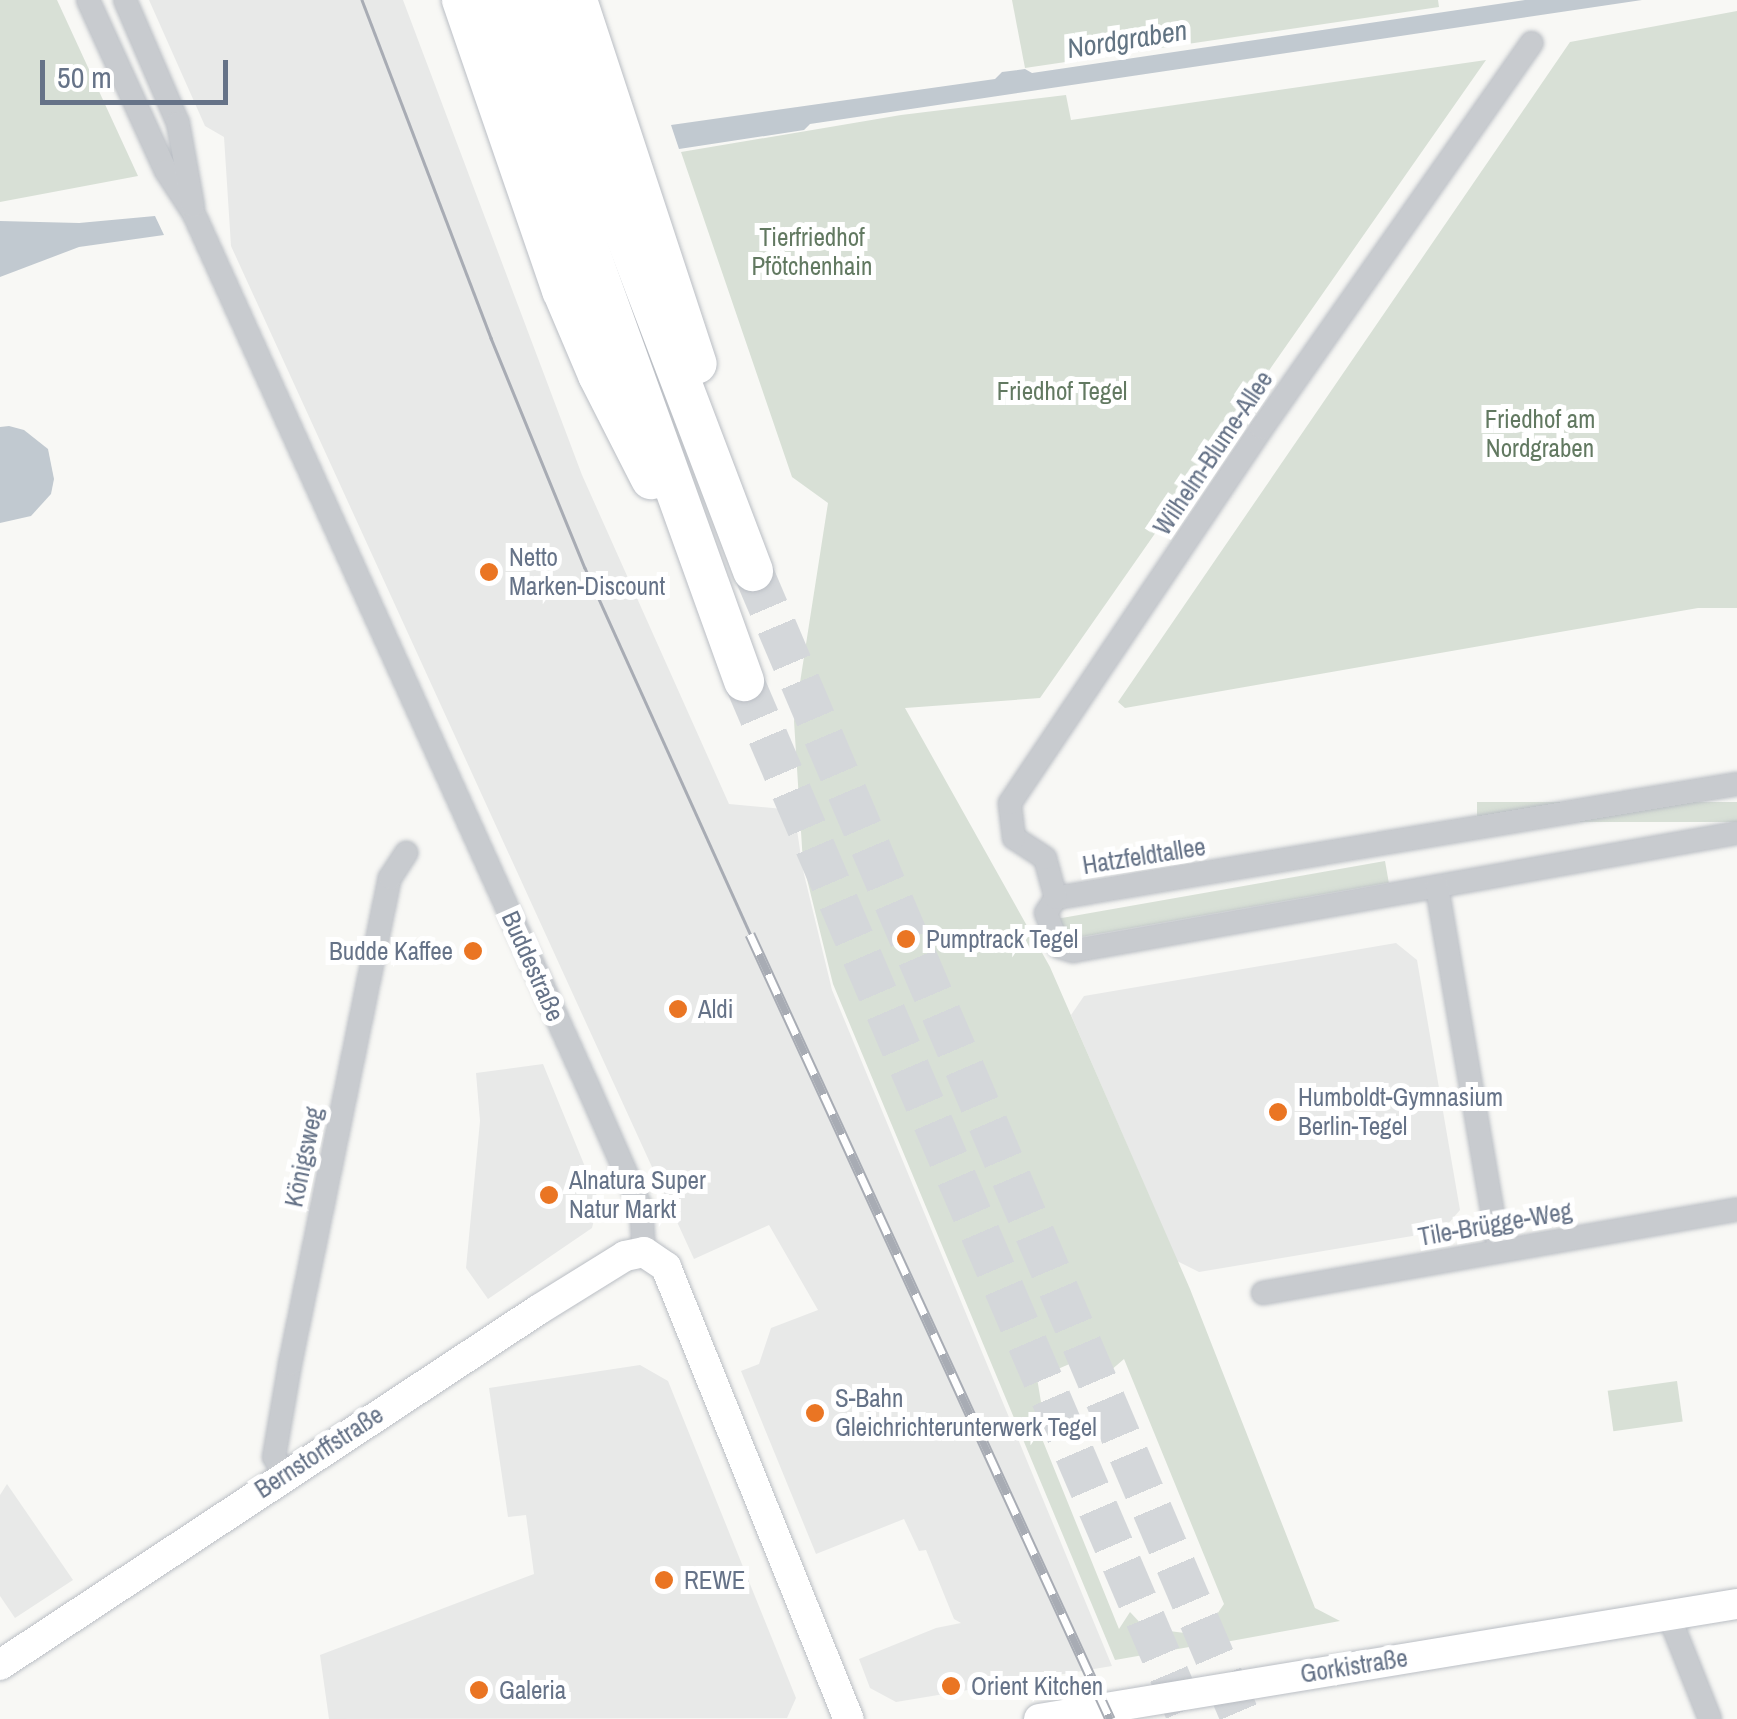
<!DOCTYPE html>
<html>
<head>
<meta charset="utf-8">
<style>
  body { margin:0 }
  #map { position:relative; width:1737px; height:1719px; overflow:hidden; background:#f8f8f5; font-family:"Archivo Narrow",sans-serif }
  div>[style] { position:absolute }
  .built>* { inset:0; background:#e8e9e8 }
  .green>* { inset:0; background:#d8e0d6; transform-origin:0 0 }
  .water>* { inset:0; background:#c1c9d0 }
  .motorway-tunnel>* { height:40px; margin-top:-20px; transform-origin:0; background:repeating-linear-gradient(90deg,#d4d7da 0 40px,transparent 0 60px) }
  .roads { filter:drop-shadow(0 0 2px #babec4) drop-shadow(0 0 2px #babec4) }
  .minor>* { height:22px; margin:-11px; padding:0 11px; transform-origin:11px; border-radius:11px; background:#c8cbcf }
  .secondary>* { height:30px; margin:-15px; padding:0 15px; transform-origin:15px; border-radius:15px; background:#fff }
  .motorway>* { height:40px; margin:-20px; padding:0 20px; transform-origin:20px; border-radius:20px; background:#fff }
  .tram>* { height:2.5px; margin:-1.25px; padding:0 1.25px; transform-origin:1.25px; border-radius:1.25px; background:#a8acb4 }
  .rail>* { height:11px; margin-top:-5.5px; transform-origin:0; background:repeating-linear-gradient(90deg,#fff 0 22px,#a8acb4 0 44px); box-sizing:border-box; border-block:2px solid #a8acb4 }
  .dots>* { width:28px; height:28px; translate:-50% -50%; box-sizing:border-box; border:5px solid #fff; border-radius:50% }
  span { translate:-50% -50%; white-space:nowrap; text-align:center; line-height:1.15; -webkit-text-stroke:10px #fff; paint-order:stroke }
  .park-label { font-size:25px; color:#627961 }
  .street-label { font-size:25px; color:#667388 }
  .poi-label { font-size:25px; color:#667388 }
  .left { translate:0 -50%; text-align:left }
  .right { translate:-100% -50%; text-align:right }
  .water-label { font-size:28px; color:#627483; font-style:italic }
  .scale { position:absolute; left:40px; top:60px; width:188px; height:45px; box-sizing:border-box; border:5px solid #667388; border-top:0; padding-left:12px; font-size:30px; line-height:35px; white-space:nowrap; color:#667388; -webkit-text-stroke:8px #fff; paint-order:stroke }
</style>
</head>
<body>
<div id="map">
  <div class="built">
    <div style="clip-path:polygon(149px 0,403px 0,582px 475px,729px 804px,794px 810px,803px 870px,832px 990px,1112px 1666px,896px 1702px,870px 1688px,859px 1659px,936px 1628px,961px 1623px,954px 1619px,926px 1550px,919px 1551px,904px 1519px,816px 1554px,741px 1371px,759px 1364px,771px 1328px,818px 1310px,769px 1225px,694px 1259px,231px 246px,224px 137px,205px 126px)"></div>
    <div style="clip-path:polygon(1396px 943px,1417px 960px,1460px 1210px,1442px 1231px,1199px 1272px,1177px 1261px,1071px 1015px,1084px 996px)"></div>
    <div style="clip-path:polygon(543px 1064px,599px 1201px,592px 1228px,488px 1299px,466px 1268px,480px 1121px,476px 1073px)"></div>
    <div style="clip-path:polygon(640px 1365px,668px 1381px,796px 1698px,787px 1718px,329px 1719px,320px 1655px,534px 1574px,526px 1515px,508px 1517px,489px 1388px)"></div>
    <div style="clip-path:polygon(7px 1484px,73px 1580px,15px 1618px,0 1596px,0 1495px)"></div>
  </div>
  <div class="green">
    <div style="clip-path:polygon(0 0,57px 0,138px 176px,0 202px)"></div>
    <div style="clip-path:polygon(1012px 0,1438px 0,1439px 7px,1025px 68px)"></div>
    <div style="clip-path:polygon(1737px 11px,1737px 608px,1698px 608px,1125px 708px,1118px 702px,1570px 42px)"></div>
    <div style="clip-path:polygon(1486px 60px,1040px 698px,905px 708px,1050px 967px,1190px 1289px,1315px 1608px,1340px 1621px,1220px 1643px,1211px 1623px,1224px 1604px,1124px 1359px,1110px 1371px,1102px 1350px,1037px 1378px,1042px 1408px,1034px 1419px,1119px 1629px,1130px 1612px,1145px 1628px,1185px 1633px,1195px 1646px,1115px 1660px,833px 984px,803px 863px,794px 721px,828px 503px,792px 477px,681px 152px,901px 115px,1066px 95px,1071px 120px)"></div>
    <div style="left:1737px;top:802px;width:20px;height:260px;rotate:90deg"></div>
    <div style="left:1385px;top:861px;width:22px;height:334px;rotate:80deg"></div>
    <div style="left:1677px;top:1381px;width:41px;height:70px;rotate:82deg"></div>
  </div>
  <div class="water">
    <div style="clip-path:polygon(1525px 0,1642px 0,810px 124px,804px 130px,679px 149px,671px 125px,995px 79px,1002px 72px,1025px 69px,1032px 73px)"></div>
    <div style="clip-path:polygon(155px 216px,164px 235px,79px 247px,0 277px,0 221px,79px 223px)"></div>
    <div style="clip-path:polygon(9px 426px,24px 430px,48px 449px,54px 479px,51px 494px,31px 516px,0 523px,0 427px)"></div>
  </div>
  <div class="motorway-tunnel">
    <div style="left:753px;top:571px;width:1247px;rotate:66.97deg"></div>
    <div style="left:744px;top:681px;width:1129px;rotate:66.84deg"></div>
  </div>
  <div class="roads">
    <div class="minor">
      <div style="left:88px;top:0;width:188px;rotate:65.5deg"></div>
      <div style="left:166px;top:171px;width:51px;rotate:56.9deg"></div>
      <div style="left:194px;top:214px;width:952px;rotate:65.7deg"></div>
      <div style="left:586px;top:1082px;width:137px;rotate:66.3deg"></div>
      <div style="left:641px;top:1207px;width:45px;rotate:86.2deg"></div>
      <div style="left:125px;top:0;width:134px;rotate:66.7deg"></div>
      <div style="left:178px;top:123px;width:84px;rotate:79.8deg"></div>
      <div style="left:1737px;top:784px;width:690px;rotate:170.5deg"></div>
      <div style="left:1056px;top:898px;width:18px;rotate:124deg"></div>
      <div style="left:1046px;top:913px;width:36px;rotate:69deg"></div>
      <div style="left:1059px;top:947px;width:15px;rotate:16deg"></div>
      <div style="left:1073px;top:951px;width:674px;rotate:-10.08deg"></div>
      <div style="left:1437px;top:887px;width:369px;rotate:80.3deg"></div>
      <div style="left:1056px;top:898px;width:41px;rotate:-105.4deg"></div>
      <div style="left:1045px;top:858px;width:37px;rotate:-147deg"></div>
      <div style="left:1014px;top:838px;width:35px;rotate:-97deg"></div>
      <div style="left:1010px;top:803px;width:452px;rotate:-56.1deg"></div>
      <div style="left:1262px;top:428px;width:470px;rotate:-55deg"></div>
      <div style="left:1263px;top:1293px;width:481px;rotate:-10deg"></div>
      <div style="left:285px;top:1474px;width:20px;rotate:-123deg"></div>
      <div style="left:274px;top:1457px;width:94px;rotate:-80.2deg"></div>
      <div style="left:290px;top:1364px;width:496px;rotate:-78.4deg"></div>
      <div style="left:390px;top:878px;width:30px;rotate:-57deg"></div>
      <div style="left:1669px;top:1616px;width:111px;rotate:68.3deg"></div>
    </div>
    <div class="secondary">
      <div style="left:0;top:1665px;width:645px;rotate:-33.42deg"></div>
      <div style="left:538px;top:1310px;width:102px;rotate:-31.8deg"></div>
      <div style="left:625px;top:1256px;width:19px;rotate:-12deg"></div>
      <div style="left:644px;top:1252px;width:27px;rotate:34deg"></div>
      <div style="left:666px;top:1267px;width:488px;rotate:68deg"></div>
      <div style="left:1039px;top:1719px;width:707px;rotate:-9.36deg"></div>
    </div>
    <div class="motorway">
      <div style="left:462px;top:0;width:307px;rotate:71deg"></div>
      <div style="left:562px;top:290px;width:92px;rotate:67deg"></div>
      <div style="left:598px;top:375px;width:117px;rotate:63deg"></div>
      <div style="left:499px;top:0;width:724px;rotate:70.21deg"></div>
      <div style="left:536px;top:0;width:611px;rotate:69.19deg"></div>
      <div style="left:577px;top:0;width:383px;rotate:71.8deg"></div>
    </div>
  </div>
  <div class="tram">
    <div style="left:362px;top:0;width:362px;rotate:69.1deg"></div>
    <div style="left:491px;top:338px;width:248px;rotate:67.8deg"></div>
    <div style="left:585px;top:568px;width:401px;rotate:65.7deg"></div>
  </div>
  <div class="rail">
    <div style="left:750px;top:934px;width:864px;rotate:65.36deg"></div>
  </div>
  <div class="dots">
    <div style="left:489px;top:572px;background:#ea7523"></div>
    <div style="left:906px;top:939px;background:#ea7523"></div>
    <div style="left:473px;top:951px;background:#ea7523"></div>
    <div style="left:678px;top:1009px;background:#ea7523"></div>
    <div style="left:1278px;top:1112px;background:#ea7523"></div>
    <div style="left:549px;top:1195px;background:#ea7523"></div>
    <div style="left:815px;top:1413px;background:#ea7523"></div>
    <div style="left:664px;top:1580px;background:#ea7523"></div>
    <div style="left:951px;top:1686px;background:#ea7523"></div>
    <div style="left:479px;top:1690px;background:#ea7523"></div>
  </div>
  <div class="park-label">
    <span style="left:812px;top:252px">Tierfriedhof<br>Pfötchenhain</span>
    <span style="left:1062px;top:391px">Friedhof Tegel</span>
    <span style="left:1540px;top:434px">Friedhof am<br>Nordgraben</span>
  </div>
  <div class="street-label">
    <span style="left:1213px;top:453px;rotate:-56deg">Wilhelm-Blume-Allee</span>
    <span style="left:1144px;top:856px;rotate:-9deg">Hatzfeldtallee</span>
    <span style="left:533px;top:966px;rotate:66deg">Buddestraße</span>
    <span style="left:304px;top:1157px;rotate:-78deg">Königsweg</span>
    <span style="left:1495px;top:1224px;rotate:-10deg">Tile-Brügge-Weg</span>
    <span style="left:319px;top:1452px;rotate:-33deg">Bernstorffstraße</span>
    <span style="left:1354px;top:1666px;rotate:-9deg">Gorkistraße</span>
  </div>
  <div class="poi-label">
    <span class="left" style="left:509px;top:572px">Netto<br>Marken-Discount</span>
    <span class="left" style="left:926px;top:939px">Pumptrack Tegel</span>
    <span class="right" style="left:453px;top:951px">Budde Kaffee</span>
    <span class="left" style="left:698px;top:1009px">Aldi</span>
    <span class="left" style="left:1298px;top:1112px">Humboldt-Gymnasium<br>Berlin-Tegel</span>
    <span class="left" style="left:569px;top:1195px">Alnatura Super<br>Natur Markt</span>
    <span class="left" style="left:835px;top:1413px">S-Bahn<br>Gleichrichterunterwerk Tegel</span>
    <span class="left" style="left:684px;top:1580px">REWE</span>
    <span class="left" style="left:971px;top:1686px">Orient Kitchen</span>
    <span class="left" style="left:499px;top:1690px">Galeria</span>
  </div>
  <div class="water-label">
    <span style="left:1127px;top:39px;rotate:-9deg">Nordgraben</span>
  </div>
  <div class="scale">50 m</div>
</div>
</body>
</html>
